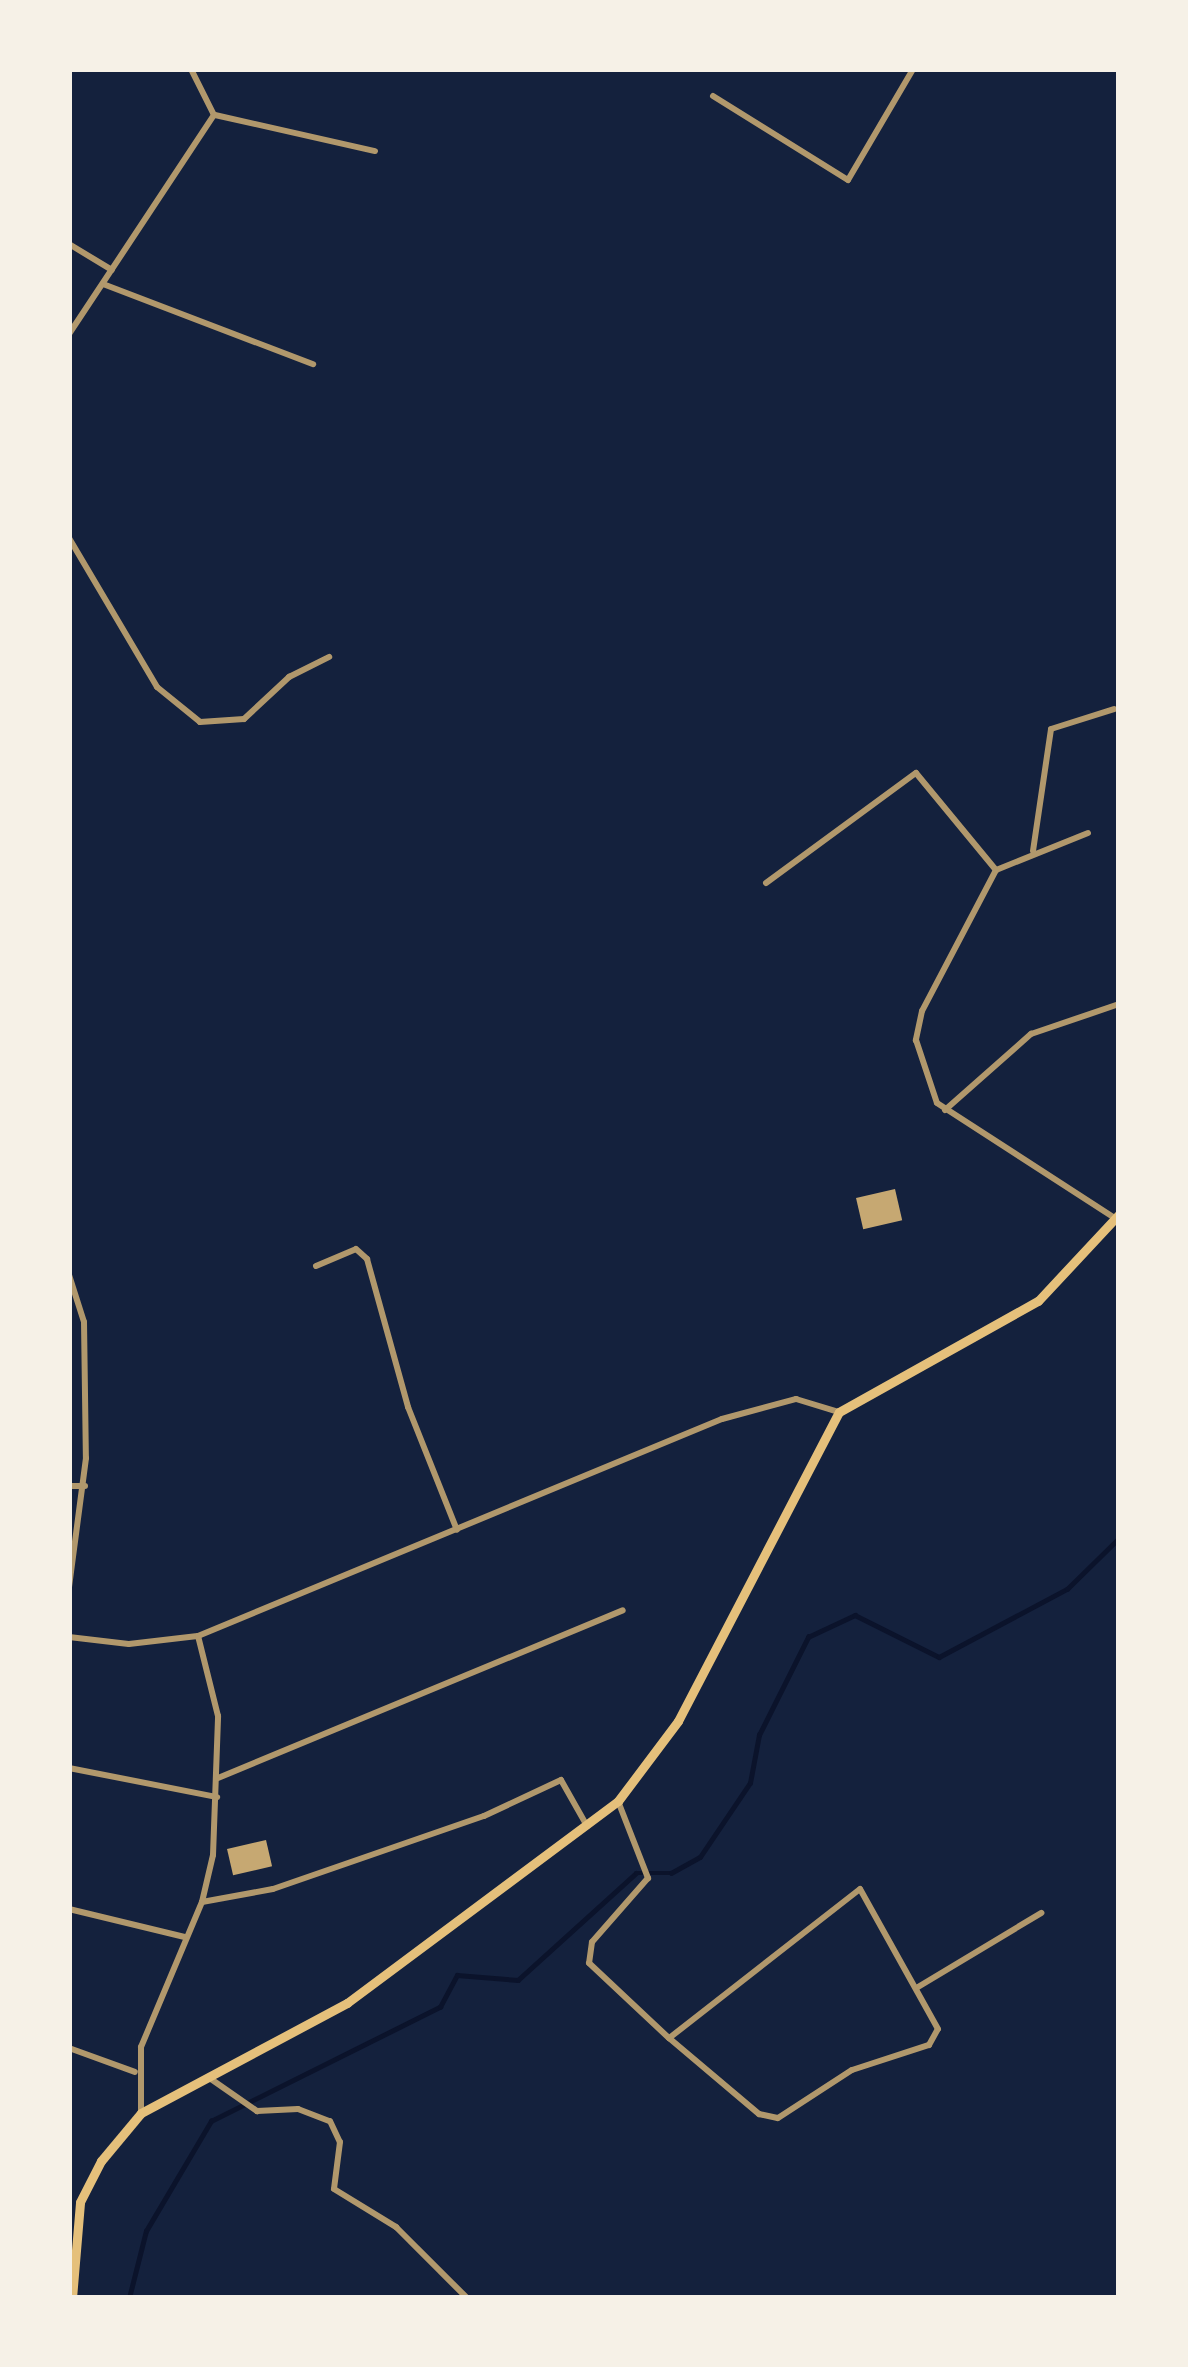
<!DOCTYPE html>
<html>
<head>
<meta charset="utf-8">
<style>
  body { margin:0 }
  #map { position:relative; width:1188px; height:2367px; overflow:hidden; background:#14213d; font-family:Commissioner,sans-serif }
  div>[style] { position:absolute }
  .stream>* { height:4.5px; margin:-2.25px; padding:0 2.25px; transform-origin:2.25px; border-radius:2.25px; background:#0b132b }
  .building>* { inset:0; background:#c6a872; transform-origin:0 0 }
  .minor>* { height:6px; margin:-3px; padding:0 3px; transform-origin:3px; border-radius:3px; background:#b1986c }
  .primary>* { height:9px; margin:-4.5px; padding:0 4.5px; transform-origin:4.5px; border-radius:4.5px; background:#e5c07b }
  span { translate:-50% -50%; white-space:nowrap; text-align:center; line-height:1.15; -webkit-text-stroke:12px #f6f1e7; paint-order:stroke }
  .frame { position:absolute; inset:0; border:72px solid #f6f1e7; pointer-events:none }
</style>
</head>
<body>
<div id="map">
  <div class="stream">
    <div style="left:129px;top:2298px;width:69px;rotate:-75.8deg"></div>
    <div style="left:146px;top:2231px;width:128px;rotate:-59.4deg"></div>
    <div style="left:211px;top:2121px;width:256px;rotate:-26.5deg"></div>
    <div style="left:440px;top:2007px;width:36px;rotate:-62deg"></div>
    <div style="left:457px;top:1975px;width:61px;rotate:4.7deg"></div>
    <div style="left:518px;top:1980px;width:159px;rotate:-42.2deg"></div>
    <div style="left:636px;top:1873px;width:35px"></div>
    <div style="left:671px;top:1873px;width:33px;rotate:-29deg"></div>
    <div style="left:700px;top:1857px;width:89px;rotate:-56deg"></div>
    <div style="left:750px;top:1783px;width:49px;rotate:-79.4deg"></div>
    <div style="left:759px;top:1735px;width:110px;rotate:-63.4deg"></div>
    <div style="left:808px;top:1637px;width:52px;rotate:-25.1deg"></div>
    <div style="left:855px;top:1615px;width:94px;rotate:26.6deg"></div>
    <div style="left:939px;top:1657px;width:145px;rotate:-28deg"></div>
    <div style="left:1067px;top:1589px;width:73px;rotate:-44.4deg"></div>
  </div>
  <div class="building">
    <div style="left:895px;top:1189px;width:32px;height:40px;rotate:77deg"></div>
    <div style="left:266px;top:1840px;width:27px;height:40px;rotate:77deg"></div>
  </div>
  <div class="minor">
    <div style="left:713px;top:96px;width:159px;rotate:31.9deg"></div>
    <div style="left:848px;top:180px;width:129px;rotate:-59.6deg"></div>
    <div style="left:215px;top:115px;width:164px;rotate:12.7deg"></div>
    <div style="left:69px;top:244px;width:50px;rotate:31.2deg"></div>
    <div style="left:103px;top:284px;width:225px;rotate:20.9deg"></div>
    <div style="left:69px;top:334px;width:263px;rotate:-56.5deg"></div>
    <div style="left:214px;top:115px;width:51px;rotate:-116.6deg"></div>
    <div style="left:69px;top:538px;width:173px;rotate:59.4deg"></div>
    <div style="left:157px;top:687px;width:55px;rotate:39.1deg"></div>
    <div style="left:200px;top:722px;width:44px;rotate:-3.9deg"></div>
    <div style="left:244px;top:719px;width:62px;rotate:-43deg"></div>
    <div style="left:289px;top:677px;width:45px;rotate:-26.6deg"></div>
    <div style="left:1088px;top:833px;width:99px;rotate:158.1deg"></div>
    <div style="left:996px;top:870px;width:159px;rotate:117.7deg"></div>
    <div style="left:922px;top:1011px;width:30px;rotate:102deg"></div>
    <div style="left:916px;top:1040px;width:66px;rotate:71.6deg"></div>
    <div style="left:937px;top:1103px;width:213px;rotate:32.9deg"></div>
    <div style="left:1033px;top:851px;width:123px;rotate:-81.6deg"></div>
    <div style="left:1051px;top:729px;width:66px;rotate:-17.6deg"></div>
    <div style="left:766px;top:883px;width:186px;rotate:-36.3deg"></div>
    <div style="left:916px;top:773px;width:126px;rotate:50.5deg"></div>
    <div style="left:945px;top:1110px;width:115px;rotate:-41.5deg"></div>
    <div style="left:1031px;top:1034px;width:93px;rotate:-18.8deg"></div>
    <div style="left:316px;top:1266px;width:43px;rotate:-23deg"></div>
    <div style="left:356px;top:1249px;width:15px;rotate:42deg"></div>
    <div style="left:367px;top:1259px;width:154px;rotate:74.5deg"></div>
    <div style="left:408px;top:1407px;width:132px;rotate:68.3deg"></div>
    <div style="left:69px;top:1275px;width:49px;rotate:72.3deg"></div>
    <div style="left:84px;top:1322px;width:136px;rotate:89.2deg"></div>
    <div style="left:86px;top:1458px;width:131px;rotate:97.5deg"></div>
    <div style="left:69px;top:1486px;width:16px"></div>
    <div style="left:69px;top:1637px;width:60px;rotate:6.7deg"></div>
    <div style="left:129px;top:1644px;width:69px;rotate:-6.6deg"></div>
    <div style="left:198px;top:1636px;width:567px;rotate:-22.5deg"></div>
    <div style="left:722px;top:1419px;width:77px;rotate:-15.1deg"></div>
    <div style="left:796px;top:1399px;width:45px;rotate:16.8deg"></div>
    <div style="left:69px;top:1768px;width:151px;rotate:11.1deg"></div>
    <div style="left:218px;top:1778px;width:438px;rotate:-22.5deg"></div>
    <div style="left:618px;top:1801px;width:83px;rotate:68.7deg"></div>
    <div style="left:648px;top:1878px;width:85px;rotate:131.2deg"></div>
    <div style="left:592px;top:1942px;width:21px;rotate:98deg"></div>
    <div style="left:589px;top:1963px;width:110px;rotate:43.2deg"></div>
    <div style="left:669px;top:2038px;width:118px;rotate:40.2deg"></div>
    <div style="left:759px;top:2114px;width:19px;rotate:12deg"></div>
    <div style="left:778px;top:2118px;width:88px;rotate:-33deg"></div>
    <div style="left:852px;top:2070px;width:81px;rotate:-18deg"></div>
    <div style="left:929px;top:2045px;width:18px;rotate:-61deg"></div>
    <div style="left:938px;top:2029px;width:160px;rotate:-119.1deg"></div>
    <div style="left:860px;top:1889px;width:242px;rotate:142deg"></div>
    <div style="left:202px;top:1902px;width:72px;rotate:-10.4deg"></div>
    <div style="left:273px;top:1889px;width:223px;rotate:-19.1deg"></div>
    <div style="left:484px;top:1816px;width:85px;rotate:-25.1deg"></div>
    <div style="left:561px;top:1780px;width:53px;rotate:60.5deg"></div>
    <div style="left:69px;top:1909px;width:119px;rotate:13.6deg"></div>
    <div style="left:918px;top:1987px;width:144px;rotate:-31deg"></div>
    <div style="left:69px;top:2048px;width:70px;rotate:20deg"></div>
    <div style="left:208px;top:2077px;width:60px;rotate:34.8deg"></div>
    <div style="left:257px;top:2111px;width:41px;rotate:-2.8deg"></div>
    <div style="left:298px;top:2109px;width:34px;rotate:21deg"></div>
    <div style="left:330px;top:2121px;width:23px;rotate:65deg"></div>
    <div style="left:340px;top:2142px;width:47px;rotate:97.3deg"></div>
    <div style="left:334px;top:2189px;width:73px;rotate:31.5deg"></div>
    <div style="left:396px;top:2227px;width:100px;rotate:45deg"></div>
    <div style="left:141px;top:2112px;width:65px;rotate:-90deg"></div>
    <div style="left:141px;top:2047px;width:157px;rotate:-67.2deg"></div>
    <div style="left:202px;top:1902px;width:48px;rotate:-76.8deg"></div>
    <div style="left:213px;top:1855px;width:139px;rotate:-87.9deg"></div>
    <div style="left:218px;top:1716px;width:82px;rotate:-104deg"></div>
  </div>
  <div class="primary">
    <div style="left:72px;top:2298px;width:96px;rotate:-85.2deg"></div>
    <div style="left:80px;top:2202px;width:46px;rotate:-62.9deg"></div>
    <div style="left:101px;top:2161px;width:62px;rotate:-50.2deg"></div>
    <div style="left:141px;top:2113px;width:234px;rotate:-28.1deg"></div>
    <div style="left:347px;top:2003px;width:338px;rotate:-36.7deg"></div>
    <div style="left:618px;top:1801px;width:100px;rotate:-53.1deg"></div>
    <div style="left:678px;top:1721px;width:348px;rotate:-62.5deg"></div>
    <div style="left:839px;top:1412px;width:228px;rotate:-29.2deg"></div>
    <div style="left:1038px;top:1301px;width:119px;rotate:-47deg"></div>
  </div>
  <div class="frame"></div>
</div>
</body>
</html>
